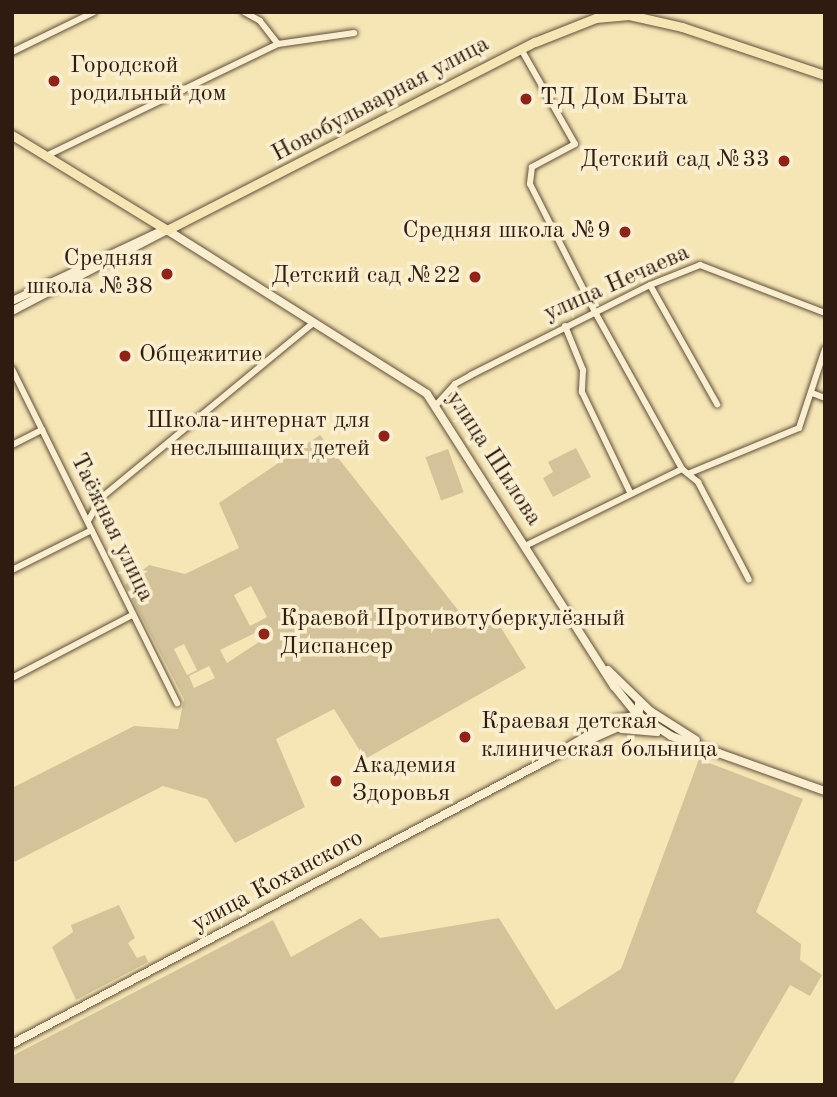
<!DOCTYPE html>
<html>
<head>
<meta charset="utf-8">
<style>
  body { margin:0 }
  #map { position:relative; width:837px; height:1097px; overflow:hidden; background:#f6e6b6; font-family:"Old Standard TT",serif }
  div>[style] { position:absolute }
  .green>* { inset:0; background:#d4c39a; transform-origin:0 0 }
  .roads { filter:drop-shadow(0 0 2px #614e39) drop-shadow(0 0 2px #614e39) }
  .street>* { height:6px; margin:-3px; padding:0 3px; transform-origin:3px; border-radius:3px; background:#f9efd0 }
  .secondary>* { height:8px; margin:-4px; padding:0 4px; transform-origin:4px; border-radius:4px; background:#f9efd0 }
  .primary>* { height:9px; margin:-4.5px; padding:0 4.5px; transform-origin:4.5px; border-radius:4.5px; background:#f6e6b6 }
  .dots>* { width:19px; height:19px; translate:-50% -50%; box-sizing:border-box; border:4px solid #f9efd0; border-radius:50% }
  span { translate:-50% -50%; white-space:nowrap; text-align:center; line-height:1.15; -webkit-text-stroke:7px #f9efd0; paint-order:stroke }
  .poi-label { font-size:24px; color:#2f1b0f }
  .left { translate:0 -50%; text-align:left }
  .right { translate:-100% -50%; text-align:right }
  .street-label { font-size:24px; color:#2f1b0f }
  .frame { position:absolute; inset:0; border:14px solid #2f1b0f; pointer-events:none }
</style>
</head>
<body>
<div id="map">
  <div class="green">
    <div style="clip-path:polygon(evenodd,320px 435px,473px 629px,498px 623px,526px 668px,365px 759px,334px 709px,276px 739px,305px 807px,235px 843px,207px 799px,163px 786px,12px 863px,12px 788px,134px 726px,178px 729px,184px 699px,125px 585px,149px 565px,185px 574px,239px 548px,219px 503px,320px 435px,251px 586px,267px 617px,250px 626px,234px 595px,251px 586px,320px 435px,267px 627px,273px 640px,264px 644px,262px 640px,227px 663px,220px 650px,267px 627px,320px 435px,184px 644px,197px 670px,187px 675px,174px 649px,184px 644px,320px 435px,209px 666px,215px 678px,194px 688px,189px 676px,209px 666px)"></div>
    <div style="clip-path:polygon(576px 448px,591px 477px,553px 497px,543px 478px,553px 472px,548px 462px)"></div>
    <div style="left:448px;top:449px;width:46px;height:24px;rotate:70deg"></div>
    <div style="clip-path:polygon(699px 759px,803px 799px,756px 912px,801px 944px,800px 960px,822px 975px,810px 996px,790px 985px,732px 1085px,12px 1085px,12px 1056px,273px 920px,291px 957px,361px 918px,380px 938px,499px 918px,556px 1010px,621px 969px)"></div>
    <div style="clip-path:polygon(119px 905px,135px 938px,128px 943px,137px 958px,145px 955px,148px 962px,76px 1000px,52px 947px,73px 932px,71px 925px)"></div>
  </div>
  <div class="roads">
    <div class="street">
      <div style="left:244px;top:12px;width:18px;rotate:29deg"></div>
      <div style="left:260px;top:21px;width:29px;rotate:52deg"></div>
      <div style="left:278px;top:44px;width:77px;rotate:-8.2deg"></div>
      <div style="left:521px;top:49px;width:109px;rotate:60.4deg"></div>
      <div style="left:575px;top:144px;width:49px;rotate:151.9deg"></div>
      <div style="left:532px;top:167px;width:17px;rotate:97deg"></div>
      <div style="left:530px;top:184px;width:144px;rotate:63.1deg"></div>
      <div style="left:595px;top:312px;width:179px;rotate:61deg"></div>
      <div style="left:682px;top:469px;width:21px;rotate:39deg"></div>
      <div style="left:698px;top:482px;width:110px;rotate:62.5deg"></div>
      <div style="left:12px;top:52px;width:91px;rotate:-26deg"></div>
      <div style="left:46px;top:156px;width:258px;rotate:-25.8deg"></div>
      <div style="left:650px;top:285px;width:137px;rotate:60.6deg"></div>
      <div style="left:565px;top:326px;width:48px;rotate:67.8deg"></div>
      <div style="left:583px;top:370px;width:22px;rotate:93deg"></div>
      <div style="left:582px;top:392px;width:111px;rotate:64.4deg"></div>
      <div style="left:12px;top:369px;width:373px;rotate:63.7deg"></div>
      <div style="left:812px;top:393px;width:14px;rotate:21deg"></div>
      <div style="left:437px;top:404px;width:27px;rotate:-48deg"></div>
      <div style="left:455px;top:384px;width:18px;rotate:-29deg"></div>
      <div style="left:471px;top:375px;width:200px;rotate:-26.7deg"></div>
      <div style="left:650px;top:285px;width:54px;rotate:-21.8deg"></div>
      <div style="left:700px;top:265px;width:134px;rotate:21deg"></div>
      <div style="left:12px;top:445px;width:34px;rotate:-27deg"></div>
      <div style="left:690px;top:473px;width:118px;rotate:-22.4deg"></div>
      <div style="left:799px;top:428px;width:83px;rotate:-71.8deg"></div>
      <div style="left:88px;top:521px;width:28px;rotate:-60deg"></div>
      <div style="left:102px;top:497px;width:275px;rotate:-39.5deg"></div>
      <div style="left:527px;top:545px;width:173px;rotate:-26.1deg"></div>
      <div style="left:12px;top:570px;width:89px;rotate:-26.6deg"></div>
      <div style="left:12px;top:678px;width:136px;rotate:-27.7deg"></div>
    </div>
    <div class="secondary">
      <div style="left:167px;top:230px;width:307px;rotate:32.2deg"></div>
      <div style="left:427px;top:394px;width:347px;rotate:57.4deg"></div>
      <div style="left:614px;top:686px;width:36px;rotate:51deg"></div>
      <div style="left:637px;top:714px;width:40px;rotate:32.9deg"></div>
      <div style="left:671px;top:736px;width:164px;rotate:19.7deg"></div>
      <div style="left:12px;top:301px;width:160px;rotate:-25.1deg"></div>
      <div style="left:12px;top:311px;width:175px;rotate:-27.6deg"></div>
      <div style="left:608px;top:670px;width:59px;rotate:44.3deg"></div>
      <div style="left:650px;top:711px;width:54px;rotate:32.2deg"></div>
      <div style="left:622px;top:729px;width:35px;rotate:5deg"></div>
      <div style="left:570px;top:746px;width:51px;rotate:-30.6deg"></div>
      <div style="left:614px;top:720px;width:26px;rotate:-11deg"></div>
      <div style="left:12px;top:1044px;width:623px;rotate:-27.96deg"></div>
      <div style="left:562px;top:752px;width:74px;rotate:-23.8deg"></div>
      <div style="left:630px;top:722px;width:15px;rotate:-53deg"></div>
      <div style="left:639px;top:710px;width:9px;rotate:-90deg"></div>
    </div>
    <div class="primary">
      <div style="left:12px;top:135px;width:182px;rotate:31.5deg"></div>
      <div style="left:167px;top:230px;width:413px;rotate:-27.1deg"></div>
      <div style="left:535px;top:42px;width:66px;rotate:-21.5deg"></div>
      <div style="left:596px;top:18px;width:33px;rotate:-5deg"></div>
      <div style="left:629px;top:15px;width:54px;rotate:12.8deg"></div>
      <div style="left:682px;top:27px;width:151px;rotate:18.6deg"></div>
    </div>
  </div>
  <div class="dots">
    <div style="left:54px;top:81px;background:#8f2418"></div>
    <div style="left:526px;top:99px;background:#8f2418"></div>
    <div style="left:784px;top:161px;background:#8f2418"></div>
    <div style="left:625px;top:232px;background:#8f2418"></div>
    <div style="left:167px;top:274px;background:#8f2418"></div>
    <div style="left:475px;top:277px;background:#8f2418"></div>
    <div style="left:125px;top:356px;background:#8f2418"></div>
    <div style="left:384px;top:436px;background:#8f2418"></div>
    <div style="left:264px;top:634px;background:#8f2418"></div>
    <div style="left:465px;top:737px;background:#8f2418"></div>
    <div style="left:336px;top:781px;background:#8f2418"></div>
  </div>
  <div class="poi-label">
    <span class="left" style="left:70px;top:81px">Городской<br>родильный дом</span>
    <span class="left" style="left:540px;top:99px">ТД Дом Быта</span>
    <span class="right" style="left:770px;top:161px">Детский сад №33</span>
    <span class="right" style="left:611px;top:232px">Средняя школа №9</span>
    <span class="right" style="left:153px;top:274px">Средняя<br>школа №38</span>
    <span class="right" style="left:461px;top:277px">Детский сад №22</span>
    <span class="left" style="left:139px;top:356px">Общежитие</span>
    <span class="right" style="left:370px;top:436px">Школа-интернат для<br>неслышащих детей</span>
    <span class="left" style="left:280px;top:634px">Краевой Противотуберкулёзный<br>Диспансер</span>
    <span class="left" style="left:481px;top:737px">Краевая детская<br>клиническая больница</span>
    <span class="left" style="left:352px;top:781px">Академия<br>Здоровья</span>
  </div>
  <div class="street-label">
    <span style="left:381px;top:100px;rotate:-28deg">Новобульварная улица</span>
    <span style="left:617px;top:284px;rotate:-24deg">улица Нечаева</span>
    <span style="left:493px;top:459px;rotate:57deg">улица Шилова</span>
    <span style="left:111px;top:528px;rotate:64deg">Таёжная улица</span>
    <span style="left:278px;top:882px;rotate:-28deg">улица Коханского</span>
  </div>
  <div class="frame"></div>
</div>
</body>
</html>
